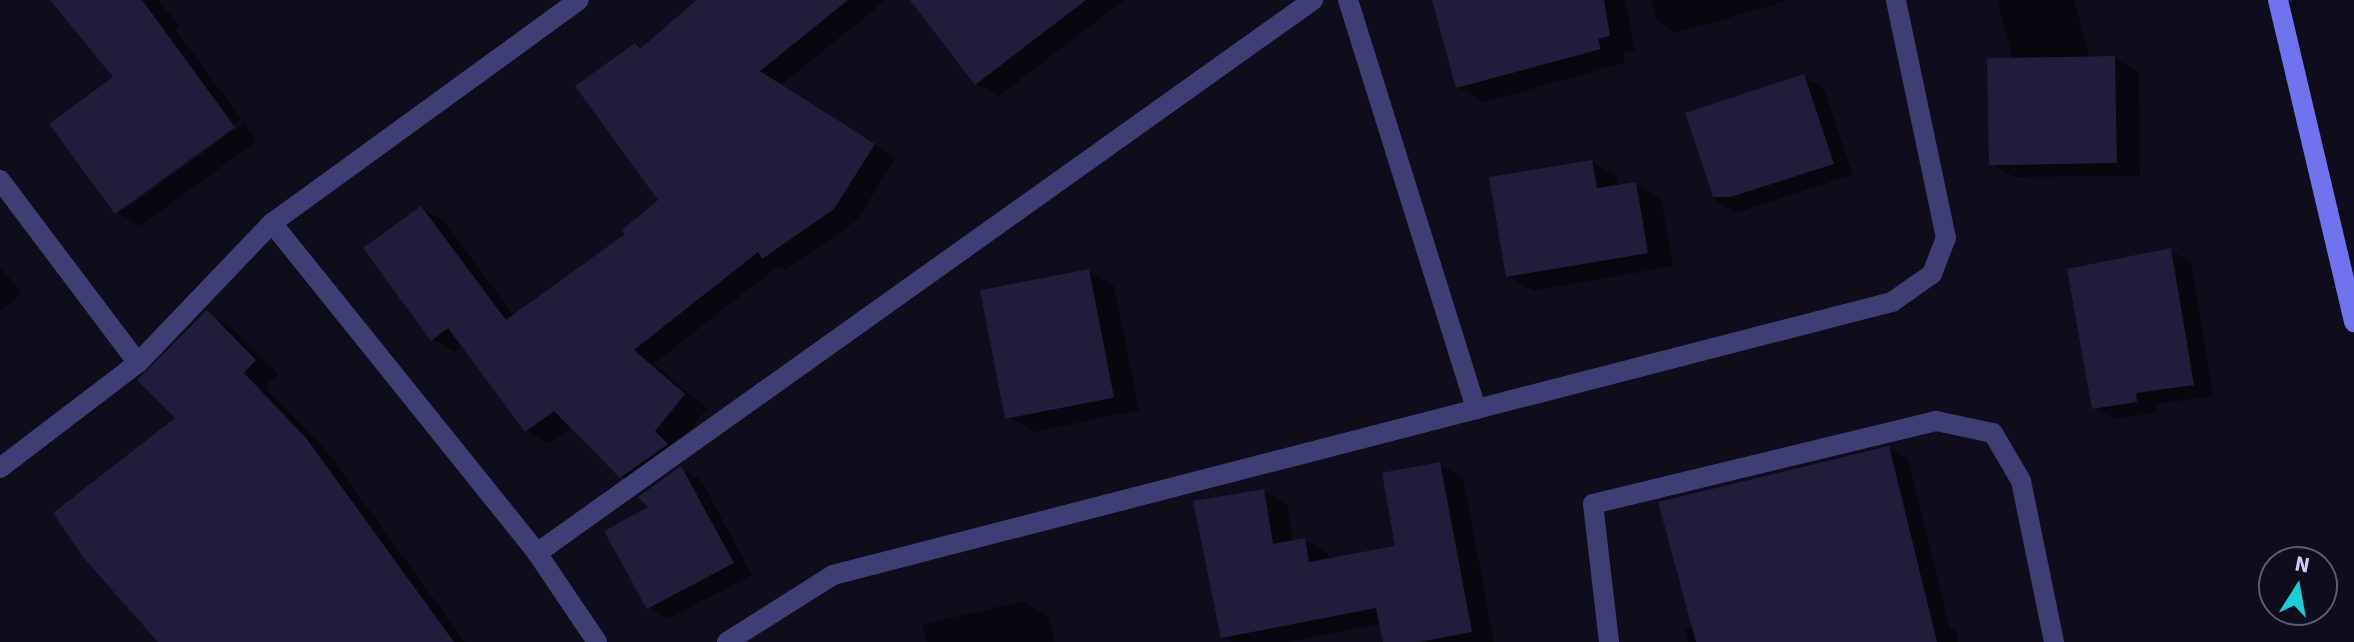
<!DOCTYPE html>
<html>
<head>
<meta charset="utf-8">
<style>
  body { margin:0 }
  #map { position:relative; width:2354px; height:642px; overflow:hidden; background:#0f0d1b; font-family:"Source Sans 3",sans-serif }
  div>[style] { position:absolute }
  .shadow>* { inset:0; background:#0007 }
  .building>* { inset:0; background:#211c3a; transform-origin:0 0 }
  .street>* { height:20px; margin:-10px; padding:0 10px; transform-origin:10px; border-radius:10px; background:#3e3e74 }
  .secondary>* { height:20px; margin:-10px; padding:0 10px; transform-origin:10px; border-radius:10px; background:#7073ed }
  span { translate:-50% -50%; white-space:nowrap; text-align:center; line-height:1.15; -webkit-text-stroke:8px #0f0d1b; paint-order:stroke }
  .north { position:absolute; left:2258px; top:546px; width:80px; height:80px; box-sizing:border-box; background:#0f0d1b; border:2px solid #5d5a74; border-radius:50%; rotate:11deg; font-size:22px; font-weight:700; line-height:32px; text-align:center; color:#d1cef9 }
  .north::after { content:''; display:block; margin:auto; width:28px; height:36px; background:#1bcdd7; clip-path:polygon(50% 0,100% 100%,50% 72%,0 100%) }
</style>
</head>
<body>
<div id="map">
  <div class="shadow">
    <div style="clip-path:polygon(52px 0,158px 0,180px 27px,176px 30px,241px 119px,123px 206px,123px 211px,244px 123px,257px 141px,140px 226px,117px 212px,116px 78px)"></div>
    <div style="clip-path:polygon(700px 0,886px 0,781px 85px,896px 158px,856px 221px,786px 270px,778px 266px,654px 364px,707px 409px,676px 445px,689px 457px,644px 489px,621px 476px,572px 427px,549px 444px,526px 431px,464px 345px,454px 352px,432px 339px,421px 208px,444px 221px,514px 316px,628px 234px,661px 200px,635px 45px,643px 50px)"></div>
    <div style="clip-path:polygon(912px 0,1124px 0,999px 96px,977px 84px)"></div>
    <div style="clip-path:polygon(1434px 0,1625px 0,1635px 50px,1622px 54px,1625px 63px,1484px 102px,1458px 87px)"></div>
    <div style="clip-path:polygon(1650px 0,1789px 0,1677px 33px,1657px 21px)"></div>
    <div style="clip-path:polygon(1997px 0,2074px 0,2090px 58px,2114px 58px,2139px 72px,2140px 176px,2014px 177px,1990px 163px,2013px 59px)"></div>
    <div style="clip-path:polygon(1804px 76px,1824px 88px,1853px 175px,1736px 213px,1716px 201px,1687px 114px)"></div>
    <div style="clip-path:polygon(1592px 162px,1617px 176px,1619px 187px,1635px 184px,1661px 199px,1673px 266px,1533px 291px,1508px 276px)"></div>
    <div style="clip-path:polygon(2171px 251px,2191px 262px,2213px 396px,2155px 404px,2156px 413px,2114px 419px,2094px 408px)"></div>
    <div style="clip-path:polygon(0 267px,22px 293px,0 312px)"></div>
    <div style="clip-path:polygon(1089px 271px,1114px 286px,1139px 410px,1034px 432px,1009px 417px)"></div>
    <div style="clip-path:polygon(207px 313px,230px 326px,278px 374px,265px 387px,328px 453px,465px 642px,161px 642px,178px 418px)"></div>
    <div style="clip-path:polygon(1888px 448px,1908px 459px,1950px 628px,1956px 631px,1958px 642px,1688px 642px,1684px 629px,1694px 626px)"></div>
    <div style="clip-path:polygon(1440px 464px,1463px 477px,1494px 642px,1385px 642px,1381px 624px,1287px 642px,1232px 642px,1222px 637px,1263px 491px,1287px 504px,1293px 542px,1304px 540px,1328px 553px,1329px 560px,1398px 547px)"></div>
    <div style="clip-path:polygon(681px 469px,701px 480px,752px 575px,668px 619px,649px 608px,651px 508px)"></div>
    <div style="clip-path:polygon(1023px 601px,1048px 616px,1055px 642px,927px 642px,922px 625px)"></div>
  </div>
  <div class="building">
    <div style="clip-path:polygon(50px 0,142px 0,235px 127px,115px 214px,49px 124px,113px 77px)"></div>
    <div style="clip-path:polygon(697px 0,848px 0,760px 71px,875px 144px,834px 209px,762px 259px,758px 252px,634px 350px,685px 394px,655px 431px,668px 444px,620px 478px,554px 411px,525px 432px,448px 328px,431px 341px,363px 248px,421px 206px,506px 320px,625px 234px,622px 230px,658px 200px,575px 86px,635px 43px,640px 49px)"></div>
    <div style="clip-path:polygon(910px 0,1086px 0,975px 85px)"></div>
    <div style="clip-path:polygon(1432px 0,1604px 0,1610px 36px,1598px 39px,1601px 49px,1456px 88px)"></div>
    <div style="left:2115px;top:56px;width:107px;height:128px;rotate:89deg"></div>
    <div style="clip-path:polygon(1804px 74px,1834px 164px,1730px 197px,1713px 197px,1685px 113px)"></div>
    <div style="clip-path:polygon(1592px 160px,1597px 188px,1636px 182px,1648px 253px,1506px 277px,1489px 177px)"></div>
    <div style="clip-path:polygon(2171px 248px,2194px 385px,2136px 393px,2137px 402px,2092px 409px,2067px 269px)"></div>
    <div style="left:1089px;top:269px;width:131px;height:111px;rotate:79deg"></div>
    <div style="clip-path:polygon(207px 310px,256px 360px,244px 373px,306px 438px,454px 642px,158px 642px,83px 557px,53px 513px,175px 418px,137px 380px)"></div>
    <div style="clip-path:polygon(1889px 446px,1937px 642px,1696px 642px,1658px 502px)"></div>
    <div style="clip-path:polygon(1440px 462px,1472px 632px,1419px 642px,1383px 642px,1376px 608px,1221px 638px,1193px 501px,1264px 489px,1273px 544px,1305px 538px,1309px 562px,1395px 546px,1382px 473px)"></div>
    <div style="clip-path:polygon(681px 466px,734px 563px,647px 609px,604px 531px,648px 507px,638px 497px)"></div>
  </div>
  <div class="street">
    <div style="left:1348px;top:0;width:429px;rotate:72.6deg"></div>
    <div style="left:0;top:180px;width:229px;rotate:53deg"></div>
    <div style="left:272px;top:223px;width:423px;rotate:51.2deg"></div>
    <div style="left:537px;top:553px;width:953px;rotate:-35.47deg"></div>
    <div style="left:0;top:468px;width:173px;rotate:-37.3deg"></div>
    <div style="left:138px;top:363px;width:194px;rotate:-46.3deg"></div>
    <div style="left:272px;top:223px;width:379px;rotate:-36deg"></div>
    <div style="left:537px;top:553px;width:107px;rotate:56deg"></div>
    <div style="left:727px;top:642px;width:125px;rotate:-32.3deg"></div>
    <div style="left:833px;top:575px;width:1094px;rotate:-14.46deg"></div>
    <div style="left:1892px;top:302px;width:49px;rotate:-35deg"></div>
    <div style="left:1932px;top:274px;width:39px;rotate:-69deg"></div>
    <div style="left:1946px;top:238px;width:243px;rotate:-101.9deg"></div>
    <div style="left:1609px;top:642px;width:139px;rotate:-96.6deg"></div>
    <div style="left:1593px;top:504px;width:353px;rotate:-13.6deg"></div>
    <div style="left:1936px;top:421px;width:58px;rotate:11.9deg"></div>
    <div style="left:1993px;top:433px;width:56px;rotate:59.7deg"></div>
    <div style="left:2021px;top:481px;width:164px;rotate:78.4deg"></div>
  </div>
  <div class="secondary">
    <div style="left:2278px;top:0;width:331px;rotate:76.7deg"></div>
  </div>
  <div class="north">N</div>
</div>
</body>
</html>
